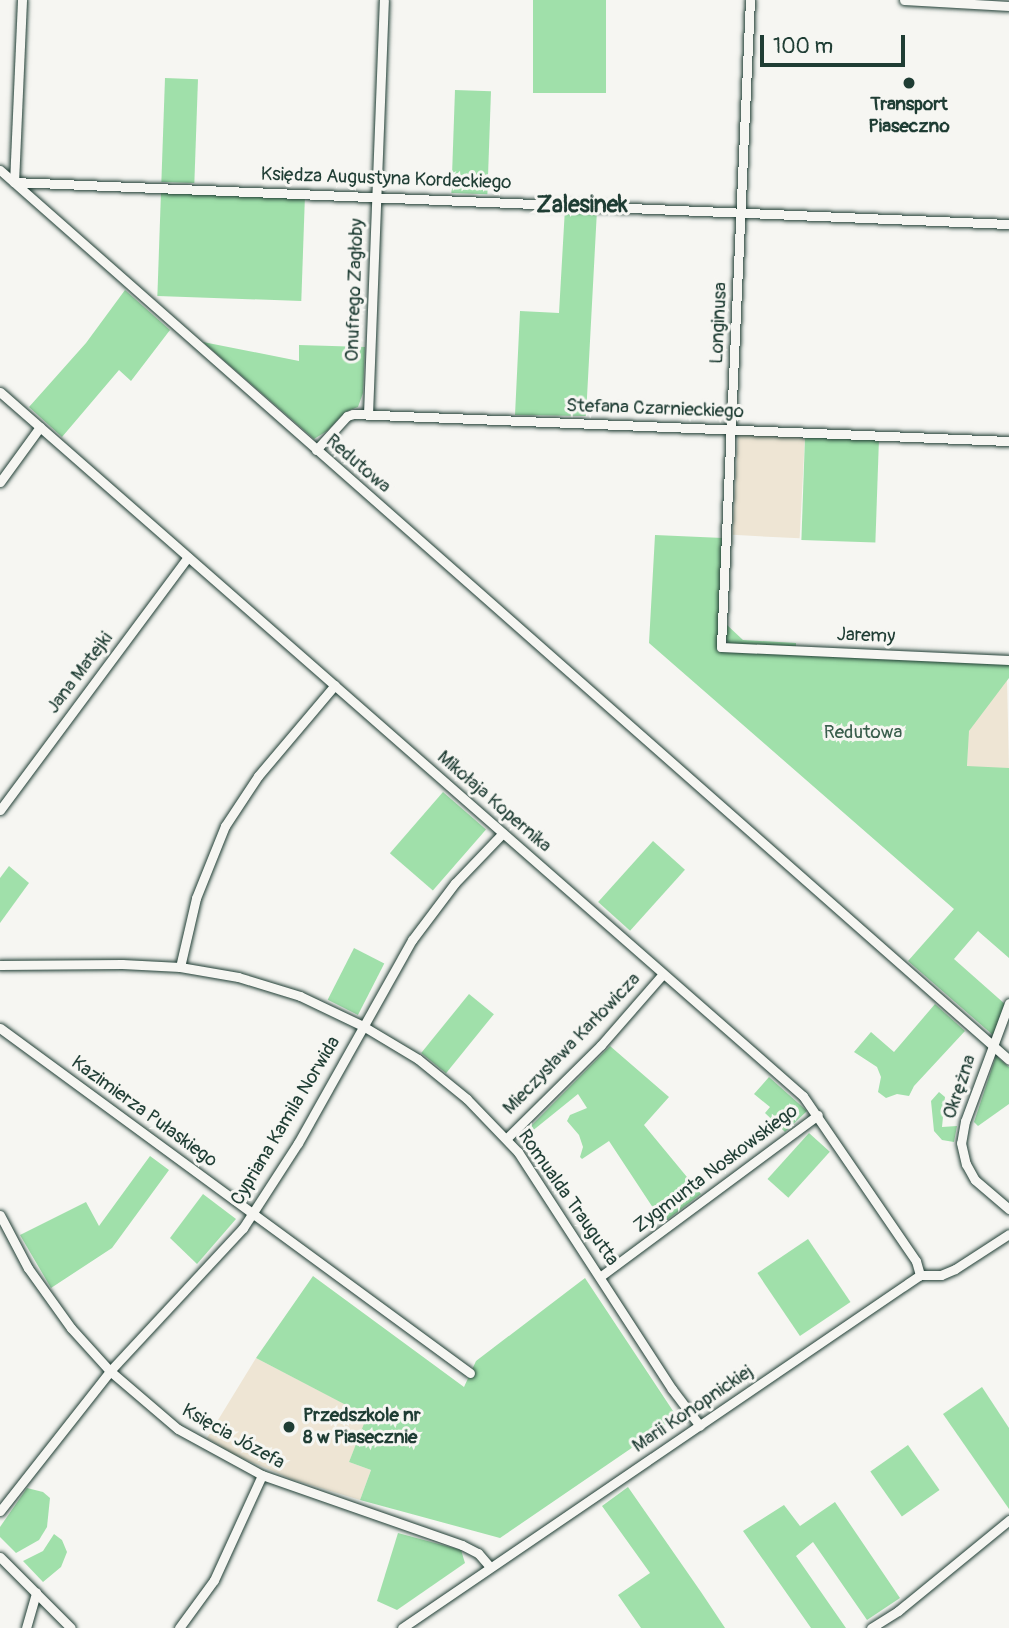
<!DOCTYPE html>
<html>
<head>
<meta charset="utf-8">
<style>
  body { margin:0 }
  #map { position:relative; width:1009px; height:1628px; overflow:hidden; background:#f6f6f2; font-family:Pangolin,sans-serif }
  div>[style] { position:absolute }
  .built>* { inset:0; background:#eee5d4; transform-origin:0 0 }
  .green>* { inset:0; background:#a0e0aa; transform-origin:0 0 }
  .roads { filter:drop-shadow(0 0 2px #1f3d34) drop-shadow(0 0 2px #1f3d34) }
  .street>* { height:9px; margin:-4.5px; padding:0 4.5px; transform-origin:4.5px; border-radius:4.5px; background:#f6f6f2 }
  .dots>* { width:19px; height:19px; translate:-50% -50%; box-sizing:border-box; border:4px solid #f6f6f2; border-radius:50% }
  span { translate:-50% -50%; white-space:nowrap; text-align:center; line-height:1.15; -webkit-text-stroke:6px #f6f6f2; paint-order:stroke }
  .poi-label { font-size:19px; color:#1f3d34; font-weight:700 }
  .left { translate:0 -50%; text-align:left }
  .street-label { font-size:19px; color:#1f3d34 }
  .park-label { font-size:19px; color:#395e4c }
  .quarter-label { font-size:23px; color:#1f3d34; font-weight:700 }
  .scale { position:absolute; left:760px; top:35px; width:145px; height:32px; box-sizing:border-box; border:4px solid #1f3d34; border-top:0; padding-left:9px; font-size:21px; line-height:24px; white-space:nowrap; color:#1f3d34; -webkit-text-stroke:5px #f6f6f2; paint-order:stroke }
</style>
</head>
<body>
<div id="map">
  <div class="built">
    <div style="left:738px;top:434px;width:67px;height:101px;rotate:3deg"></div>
    <div style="clip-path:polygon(1007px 678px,1009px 770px,967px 768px,968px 731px)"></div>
    <div style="clip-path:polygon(256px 1358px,368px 1416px,349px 1462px,371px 1470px,360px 1500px,291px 1479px,233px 1454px,207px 1438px)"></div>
  </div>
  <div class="green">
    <div style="left:533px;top:0;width:73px;height:93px"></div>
    <div style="left:165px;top:78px;width:33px;height:104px;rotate:2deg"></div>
    <div style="left:455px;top:90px;width:36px;height:103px;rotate:2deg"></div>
    <div style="left:161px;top:192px;width:144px;height:104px;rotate:2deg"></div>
    <div style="clip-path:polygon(565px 208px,597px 210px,586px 416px,515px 415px,520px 311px,559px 313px)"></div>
    <div style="clip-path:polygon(125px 290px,170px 330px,131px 381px,119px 370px,62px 437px,29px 407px,86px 343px)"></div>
    <div style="clip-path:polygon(203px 342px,299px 361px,299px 345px,365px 347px,363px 393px,358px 407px,345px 412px,327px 431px,314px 439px)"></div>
    <div style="left:805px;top:437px;width:74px;height:103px;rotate:2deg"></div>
    <div style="clip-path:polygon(655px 535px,723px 538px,718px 651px,1009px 663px,1009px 678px,969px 731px,967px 766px,1009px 768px,1009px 958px,978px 931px,954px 959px,1006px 1005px,994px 1036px,908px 961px,954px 909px,649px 643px)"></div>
    <div style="clip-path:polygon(727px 625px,743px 640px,796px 643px,796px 647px,730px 644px,726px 640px)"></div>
    <div style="left:443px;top:792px;width:57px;height:81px;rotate:41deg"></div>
    <div style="left:653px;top:841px;width:43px;height:82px;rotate:42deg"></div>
    <div style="clip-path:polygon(9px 866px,29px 883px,0 923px,0 878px)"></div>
    <div style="left:354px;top:948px;width:34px;height:58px;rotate:27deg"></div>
    <div style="left:469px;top:994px;width:32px;height:76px;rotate:39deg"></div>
    <div style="clip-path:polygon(935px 1004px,965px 1031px,914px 1086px,909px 1096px,897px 1094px,886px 1098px,878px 1092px,881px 1077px,877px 1067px,854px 1052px,871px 1032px,894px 1052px)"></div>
    <div style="clip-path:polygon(610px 1046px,669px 1097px,644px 1125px,701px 1194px,663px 1223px,609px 1141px,582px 1159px,580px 1157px,583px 1147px,579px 1135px,567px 1121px,570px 1115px,587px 1108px,578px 1094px,531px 1132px,526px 1131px)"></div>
    <div style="clip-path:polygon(996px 1056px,1009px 1067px,1009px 1104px,978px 1126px,974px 1122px)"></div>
    <div style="clip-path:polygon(769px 1077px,807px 1111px,785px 1132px,765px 1113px,770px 1107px,754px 1094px)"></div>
    <div style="clip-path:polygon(939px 1092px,945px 1097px,942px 1127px,957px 1126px,954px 1142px,942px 1140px,934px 1131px,931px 1101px)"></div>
    <div style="left:809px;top:1133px;width:28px;height:62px;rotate:42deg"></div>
    <div style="clip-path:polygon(150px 1156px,169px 1170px,112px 1248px,51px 1288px,20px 1235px,86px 1202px,99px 1226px)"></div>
    <div style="clip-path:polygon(203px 1194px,236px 1219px,197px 1264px,170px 1238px)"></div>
    <div style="left:808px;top:1239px;width:76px;height:61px;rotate:56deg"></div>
    <div style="clip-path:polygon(313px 1276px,464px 1387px,476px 1361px,585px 1278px,677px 1417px,500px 1538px,360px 1500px,371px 1470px,349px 1462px,367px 1416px,256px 1358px)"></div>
    <div style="clip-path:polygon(982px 1387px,1009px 1428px,1009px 1509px,943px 1414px)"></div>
    <div style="left:908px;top:1445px;width:55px;height:46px;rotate:55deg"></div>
    <div style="clip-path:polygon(628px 1487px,701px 1592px,725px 1628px,641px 1628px,618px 1595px,650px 1573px,602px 1506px)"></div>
    <div style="clip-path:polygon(27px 1488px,43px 1492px,50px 1498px,47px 1527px,39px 1540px,16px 1553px,0 1537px,0 1527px)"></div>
    <div style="clip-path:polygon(835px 1502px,900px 1598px,867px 1620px,813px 1542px,796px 1556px,846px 1628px,811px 1628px,743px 1531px,784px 1505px,800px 1526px)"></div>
    <div style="clip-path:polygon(398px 1533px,461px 1550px,465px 1563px,397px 1610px,377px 1601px)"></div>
    <div style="clip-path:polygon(54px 1534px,62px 1540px,67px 1552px,61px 1567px,43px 1582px,23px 1561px,43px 1551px)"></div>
  </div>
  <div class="roads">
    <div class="street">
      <div style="left:22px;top:0;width:182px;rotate:92.5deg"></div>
      <div style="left:14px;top:182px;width:996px;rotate:2.42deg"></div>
      <div style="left:750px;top:0;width:648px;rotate:92.57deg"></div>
      <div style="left:721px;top:647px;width:288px;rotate:2.6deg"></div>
      <div style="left:904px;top:0;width:105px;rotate:3.3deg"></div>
      <div style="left:0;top:170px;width:1345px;rotate:41.41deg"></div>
      <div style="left:0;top:392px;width:1068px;rotate:41.24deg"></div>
      <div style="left:803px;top:1096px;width:200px;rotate:55.6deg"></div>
      <div style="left:916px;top:1261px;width:15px;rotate:74deg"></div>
      <div style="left:368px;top:414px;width:414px;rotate:-87.8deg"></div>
      <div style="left:316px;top:450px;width:46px;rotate:-47.6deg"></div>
      <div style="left:347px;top:416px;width:6px;rotate:-18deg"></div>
      <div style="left:353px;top:414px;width:657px;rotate:2.36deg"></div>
      <div style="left:0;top:482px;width:68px;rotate:-54deg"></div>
      <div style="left:0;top:810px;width:315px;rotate:-53.4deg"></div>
      <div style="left:0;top:965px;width:122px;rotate:-0.5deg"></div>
      <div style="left:122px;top:964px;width:58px;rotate:3deg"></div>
      <div style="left:180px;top:967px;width:59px;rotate:9.8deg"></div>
      <div style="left:238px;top:977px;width:65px;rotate:17deg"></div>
      <div style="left:300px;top:996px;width:70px;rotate:25.5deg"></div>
      <div style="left:363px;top:1026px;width:64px;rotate:31deg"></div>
      <div style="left:418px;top:1059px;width:63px;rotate:39.2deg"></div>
      <div style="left:467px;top:1099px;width:74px;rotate:46.1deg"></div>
      <div style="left:518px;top:1152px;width:283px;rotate:57deg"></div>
      <div style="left:672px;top:1389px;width:46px;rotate:52.9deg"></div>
      <div style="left:180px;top:967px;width:71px;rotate:-76.9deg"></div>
      <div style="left:196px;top:898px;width:78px;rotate:-68.1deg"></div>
      <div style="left:225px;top:826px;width:60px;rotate:-56.6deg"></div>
      <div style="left:258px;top:776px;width:119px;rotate:-49.8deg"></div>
      <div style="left:1009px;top:1003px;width:126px;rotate:110.4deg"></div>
      <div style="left:965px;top:1121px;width:22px;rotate:100deg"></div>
      <div style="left:961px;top:1143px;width:22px;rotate:77deg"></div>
      <div style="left:966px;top:1164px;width:18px;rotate:61deg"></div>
      <div style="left:975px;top:1180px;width:45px;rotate:40.5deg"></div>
      <div style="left:0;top:1028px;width:583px;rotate:36.28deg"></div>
      <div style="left:507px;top:1138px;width:132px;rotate:-44.7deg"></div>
      <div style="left:601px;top:1045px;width:94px;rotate:-48.9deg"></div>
      <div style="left:0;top:1215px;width:60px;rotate:62.2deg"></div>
      <div style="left:28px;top:1268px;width:74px;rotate:54.4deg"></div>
      <div style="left:71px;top:1328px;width:58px;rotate:47.8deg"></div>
      <div style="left:110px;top:1371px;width:89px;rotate:40.5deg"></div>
      <div style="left:178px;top:1429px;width:96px;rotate:28.7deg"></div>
      <div style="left:262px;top:1475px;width:212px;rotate:19.3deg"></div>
      <div style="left:462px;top:1545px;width:18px;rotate:27deg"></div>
      <div style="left:478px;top:1553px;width:18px;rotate:49deg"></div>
      <div style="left:601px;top:1276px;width:270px;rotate:-36.6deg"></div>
      <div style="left:0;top:1511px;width:178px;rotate:-51.8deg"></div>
      <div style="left:110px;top:1371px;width:195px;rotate:-47.1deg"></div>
      <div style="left:243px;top:1228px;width:101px;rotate:-57.1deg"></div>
      <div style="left:298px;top:1143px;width:233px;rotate:-60.7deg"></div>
      <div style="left:412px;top:940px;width:71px;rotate:-53deg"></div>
      <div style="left:455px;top:883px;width:69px;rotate:-46.2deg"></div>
      <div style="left:0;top:1557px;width:100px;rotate:45deg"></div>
      <div style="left:26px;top:1628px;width:37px;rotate:-74deg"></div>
      <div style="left:179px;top:1628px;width:59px;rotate:-53.9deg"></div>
      <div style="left:214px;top:1580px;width:115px;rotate:-65.4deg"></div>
      <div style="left:402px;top:1628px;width:627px;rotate:-34.27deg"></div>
      <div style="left:920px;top:1275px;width:21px"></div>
      <div style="left:941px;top:1275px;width:15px;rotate:-23deg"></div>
      <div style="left:955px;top:1269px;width:64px;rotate:-32.9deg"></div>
      <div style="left:871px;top:1628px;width:32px;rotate:-32deg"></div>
      <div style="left:898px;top:1611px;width:144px;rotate:-39.3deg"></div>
    </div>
  </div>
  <div class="dots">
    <div style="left:909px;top:83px;background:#1f3d34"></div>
    <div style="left:289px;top:1427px;background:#1f3d34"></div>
  </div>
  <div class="poi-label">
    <span style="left:909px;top:116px">Transport<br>Piaseczno</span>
    <span class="left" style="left:303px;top:1427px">Przedszkole nr<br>8 w Piasecznie</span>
  </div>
  <div class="street-label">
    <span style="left:386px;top:179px;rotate:2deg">Księdza Augustyna Kordeckiego</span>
    <span style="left:355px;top:290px;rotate:-88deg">Onufrego Zagłoby</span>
    <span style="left:719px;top:323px;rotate:-87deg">Longinusa</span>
    <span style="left:655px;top:409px;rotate:2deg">Stefana Czarnieckiego</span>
    <span style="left:358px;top:464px;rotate:41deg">Redutowa</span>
    <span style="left:866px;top:636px;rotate:2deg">Jaremy</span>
    <span style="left:80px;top:673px;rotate:-53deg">Jana Matejki</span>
    <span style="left:494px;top:802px;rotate:41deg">Mikołaja Kopernika</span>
    <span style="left:572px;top:1044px;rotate:-46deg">Mieczysława Karłowicza</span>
    <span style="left:960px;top:1087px;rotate:-71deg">Okrężna</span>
    <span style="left:144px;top:1112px;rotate:36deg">Kazimierza Pułaskiego</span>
    <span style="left:286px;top:1121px;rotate:-59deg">Cypriana Kamila Norwida</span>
    <span style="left:716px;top:1169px;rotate:-37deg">Zygmunta Noskowskiego</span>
    <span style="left:568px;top:1198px;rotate:55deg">Romualda Traugutta</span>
    <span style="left:693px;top:1409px;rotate:-34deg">Marii Konopnickiej</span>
    <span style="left:233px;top:1437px;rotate:29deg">Księcia Józefa</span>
  </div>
  <div class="park-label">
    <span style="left:863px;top:733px">Redutowa</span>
  </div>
  <div class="quarter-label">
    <span style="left:582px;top:205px">Zalesinek</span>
  </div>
  <div class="scale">100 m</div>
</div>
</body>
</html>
